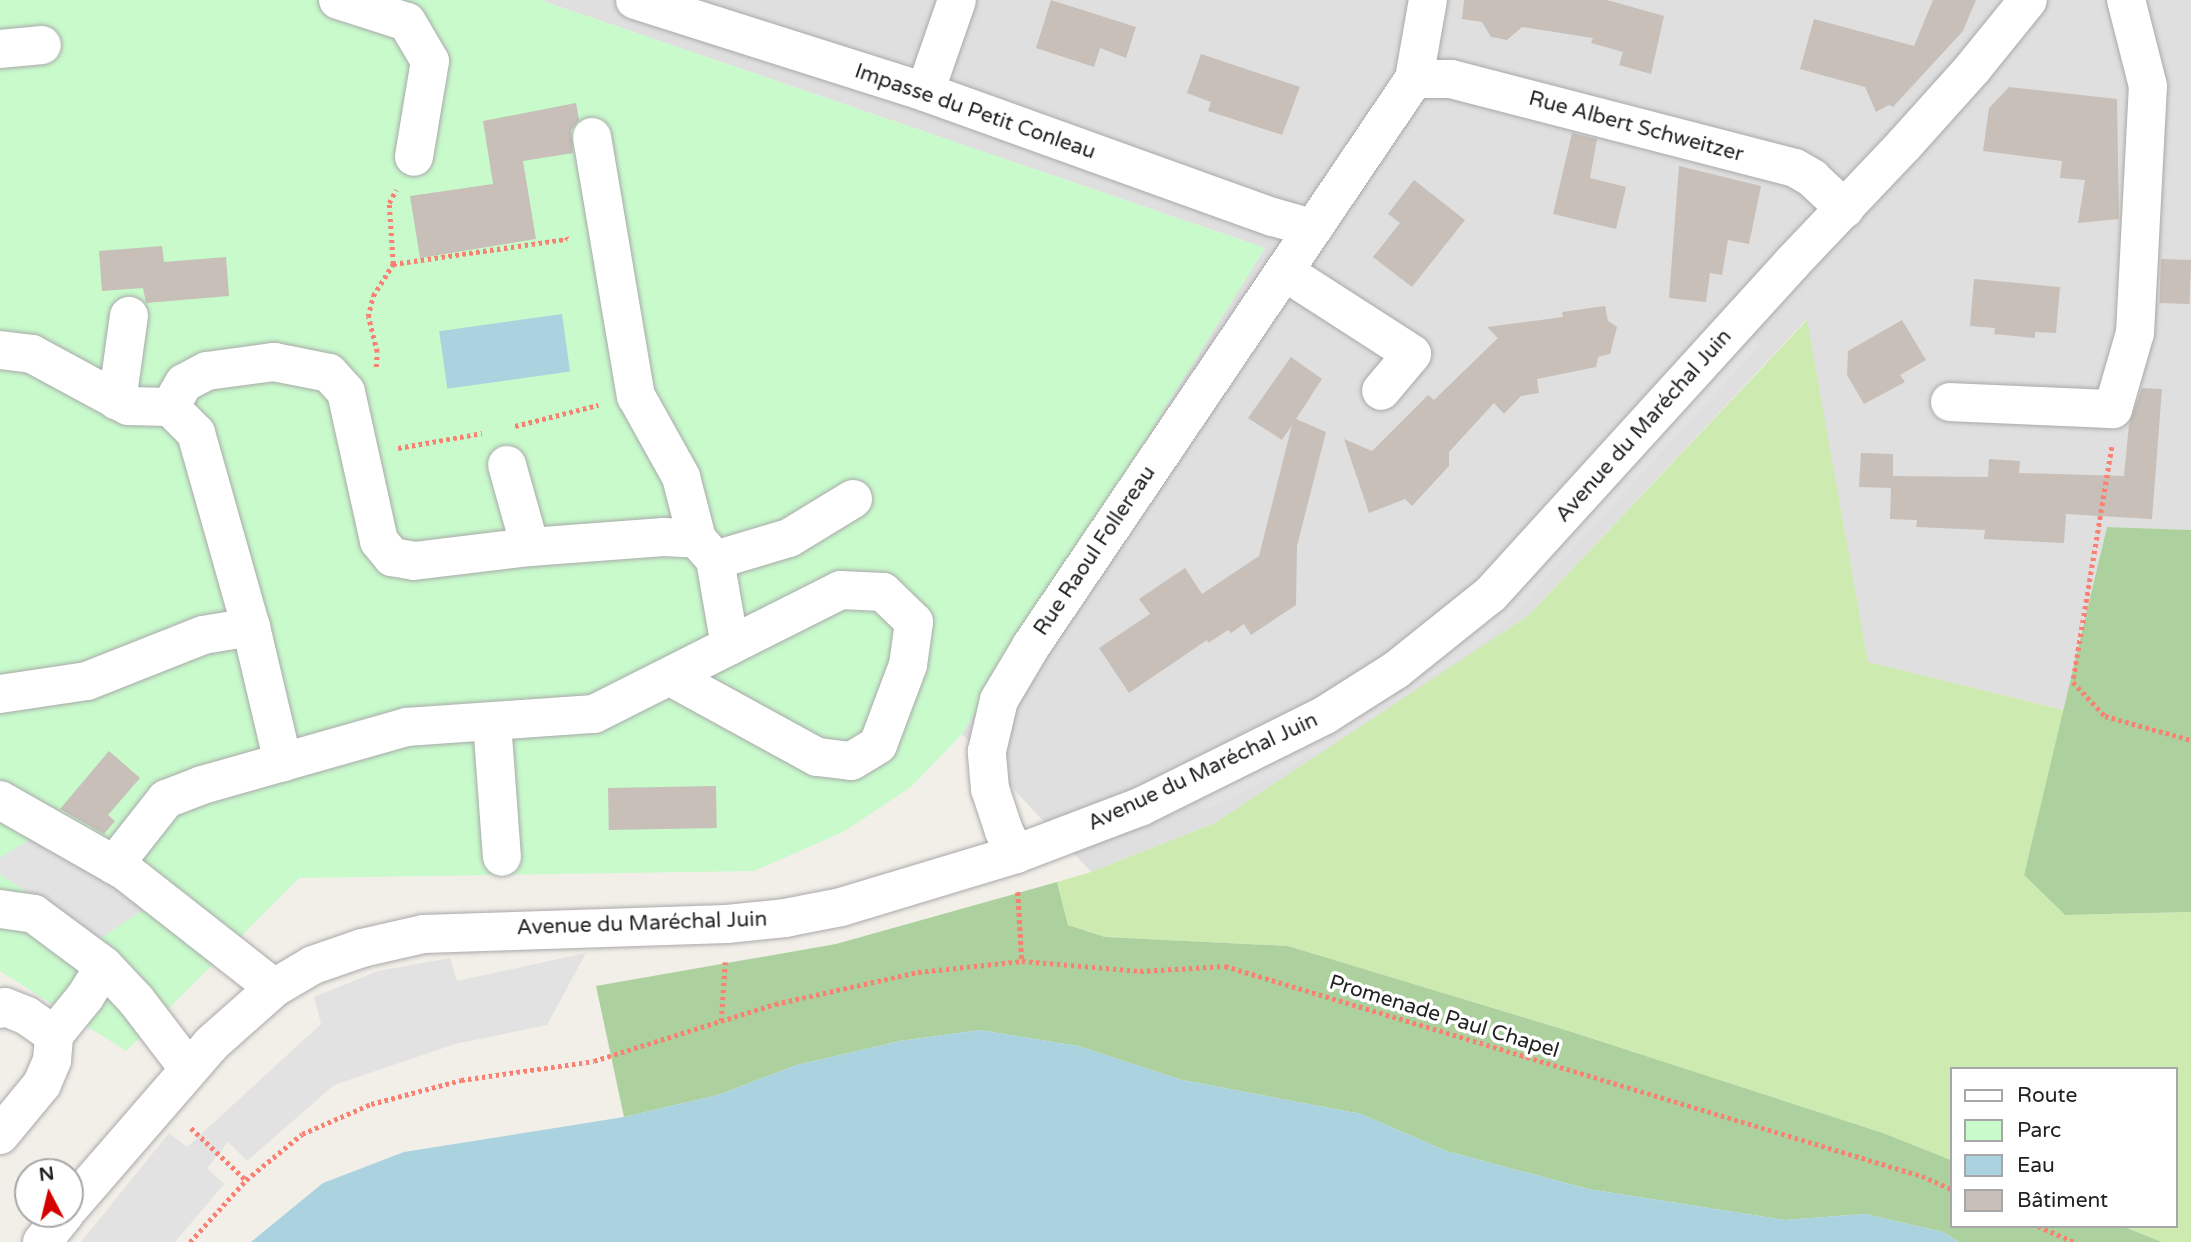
<!DOCTYPE html>
<html>
<head>
<meta charset="utf-8">
<style>
  body { margin:0 }
  #map { position:relative; width:2191px; height:1242px; overflow:hidden; background:#f2efe9; font-family:"Varela Round",sans-serif }
  div>[style] { position:absolute }
  .residential>* { inset:0; background:#e0dfdf }
  .grass>* { inset:0; background:#cdebb0 }
  .forest>* { inset:0; background:#add19e }
  .park>* { inset:0; background:#c8facc }
  .parking>* { inset:0; background:#e2e2e2 }
  .water>* { inset:0; background:#aad3df; transform-origin:0 0 }
  .building>* { inset:0; background:#c7bfb8; transform-origin:0 0 }
  .path>* { height:4.5px; margin-top:-2.25px; transform-origin:0; background:repeating-linear-gradient(90deg,#fa8072 0 3.5px,transparent 0 7px) }
  .roads { filter:drop-shadow(0 0 2px #a9a9a9) drop-shadow(0 0 2px #a9a9a9) }
  .minor>* { height:38px; margin:-19px; padding:0 19px; transform-origin:19px; border-radius:19px; background:#fff }
  span { translate:-50% -50%; white-space:nowrap; text-align:center; line-height:1.15; -webkit-text-stroke:7px #fff; paint-order:stroke }
  .street-label { font-size:21px; color:#222 }
  .legend { position:absolute; left:1950px; top:1067px; width:228px; height:161px; box-sizing:border-box; background:#fff; border:2px solid #a7a7a7; margin:0; padding:9px 12px; list-style:none; font-size:21px; color:#222 }
  .legend li { display:flex; align-items:center; gap:14px; height:35px }
  .legend b { width:35px; border:2px solid #a7a7a7 }
  .north { position:absolute; left:14px; top:1158px; width:70px; height:70px; box-sizing:border-box; background:#fff; border:2px solid #a7a7a7; border-radius:50%; rotate:353deg; font-size:19px; font-weight:700; line-height:28px; text-align:center; color:#222 }
  .north::after { content:''; display:block; margin:auto; width:24px; height:32px; background:#d40000; clip-path:polygon(50% 0,100% 100%,50% 72%,0 100%) }
</style>
</head>
<body>
<div id="map">
  <div class="residential">
    <div style="clip-path:polygon(540px 0,2191px 0,2191px 530px,2107px 527px,2064px 710px,1868px 663px,1806px 320px,1529px 615px,1215px 823px,1091px 872px,962px 734px,1265px 248px)"></div>
  </div>
  <div class="grass">
    <div style="clip-path:polygon(1807px 320px,1868px 662px,2064px 710px,2024px 875px,2065px 915px,2191px 912px,2191px 1242px,2162px 1242px,2122px 1226px,2175px 1226px,2175px 1069px,1951px 1069px,1951px 1160px,1883px 1133px,1572px 1032px,1288px 946px,1105px 937px,1068px 925px,1057px 882px,1091px 872px,1215px 823px,1529px 615px)"></div>
  </div>
  <div class="forest">
    <div style="clip-path:polygon(2107px 527px,2191px 530px,2191px 912px,2065px 915px,2024px 875px)"></div>
    <div style="clip-path:polygon(1057px 882px,1068px 925px,1105px 937px,1288px 946px,1572px 1032px,1883px 1133px,1951px 1160px,1951px 1226px,2122px 1226px,2162px 1242px,1959px 1242px,1943px 1232px,1865px 1214px,1784px 1220px,1588px 1189px,1446px 1151px,1361px 1114px,1182px 1080px,1078px 1046px,980px 1030px,900px 1041px,797px 1065px,718px 1095px,624px 1117px,596px 986px,836px 944px)"></div>
  </div>
  <div class="park">
    <div style="clip-path:polygon(0 0,540px 0,1265px 248px,962px 734px,911px 787px,843px 832px,754px 871px,299px 878px,126px 1051px,0 971px)"></div>
  </div>
  <div class="parking">
    <div style="clip-path:polygon(1752px 337px,1761px 344px,1491px 637px,1327px 747px,1229px 800px,1203px 810px,1198px 799px,1260px 769px,1376px 703px,1474px 633px,1535px 572px)"></div>
    <div style="clip-path:polygon(37px 835px,144px 909px,98px 940px,0 874px,0 858px)"></div>
    <div style="clip-path:polygon(586px 953px,547px 1025px,455px 1044px,334px 1085px,247px 1161px,228px 1142px,207px 1168px,224px 1184px,175px 1242px,81px 1242px,169px 1133px,187px 1147px,321px 1024px,314px 997px,378px 971px,450px 958px,457px 981px)"></div>
  </div>
  <div class="water">
    <div style="left:562px;top:314px;width:58px;height:124px;rotate:82deg"></div>
    <div style="clip-path:polygon(980px 1030px,1078px 1046px,1182px 1080px,1361px 1114px,1446px 1151px,1588px 1189px,1784px 1220px,1865px 1214px,1943px 1232px,1959px 1242px,251px 1242px,323px 1183px,404px 1152px,624px 1117px,718px 1095px,797px 1065px,900px 1041px)"></div>
  </div>
  <div class="building">
    <div style="clip-path:polygon(1051px 0,1136px 27px,1126px 58px,1100px 48px,1094px 67px,1036px 48px)"></div>
    <div style="clip-path:polygon(1464px 0,1607px 0,1664px 16px,1651px 74px,1619px 65px,1623px 52px,1591px 43px,1593px 38px,1522px 27px,1507px 40px,1491px 37px,1482px 22px,1462px 19px)"></div>
    <div style="clip-path:polygon(1933px 0,1976px 0,1963px 31px,1893px 107px,1889px 105px,1876px 112px,1865px 87px,1800px 69px,1814px 19px,1914px 46px)"></div>
    <div style="clip-path:polygon(1201px 54px,1300px 87px,1282px 135px,1208px 111px,1211px 102px,1187px 93px)"></div>
    <div style="clip-path:polygon(2009px 87px,2117px 99px,2119px 219px,2078px 223px,2085px 180px,2060px 178px,2062px 161px,1983px 151px,1989px 108px)"></div>
    <div style="clip-path:polygon(576px 103px,579px 120px,571px 130px,573px 153px,523px 161px,536px 239px,420px 258px,410px 196px,493px 184px,483px 121px)"></div>
    <div style="clip-path:polygon(1572px 133px,1597px 139px,1590px 178px,1626px 187px,1616px 229px,1553px 214px)"></div>
    <div style="clip-path:polygon(1679px 166px,1761px 186px,1749px 244px,1728px 240px,1722px 275px,1710px 273px,1706px 302px,1669px 298px)"></div>
    <div style="clip-path:polygon(1414px 180px,1465px 220px,1412px 287px,1373px 257px,1400px 223px,1388px 214px)"></div>
    <div style="clip-path:polygon(162px 246px,164px 262px,226px 257px,229px 296px,146px 303px,143px 288px,102px 291px,99px 251px)"></div>
    <div style="left:2161px;top:259px;width:30px;height:44px;rotate:2deg"></div>
    <div style="clip-path:polygon(1974px 279px,2060px 287px,2056px 333px,2035px 332px,2035px 338px,1994px 334px,1995px 328px,1970px 326px)"></div>
    <div style="clip-path:polygon(1605px 306px,1608px 321px,1617px 327px,1610px 354px,1598px 357px,1596px 367px,1537px 379px,1539px 393px,1521px 396px,1504px 414px,1494px 403px,1449px 452px,1449px 466px,1412px 506px,1405px 499px,1369px 513px,1344px 439px,1372px 451px,1428px 395px,1434px 400px,1498px 338px,1487px 327px,1563px 317px,1562px 312px)"></div>
    <div style="clip-path:polygon(1902px 320px,1926px 360px,1900px 375px,1905px 382px,1864px 404px,1847px 375px,1848px 351px)"></div>
    <div style="clip-path:polygon(1291px 357px,1322px 379px,1296px 419px,1326px 432px,1297px 546px,1296px 605px,1251px 635px,1244px 624px,1231px 633px,1228px 630px,1208px 643px,1207px 640px,1129px 693px,1099px 648px,1150px 614px,1139px 599px,1185px 568px,1202px 594px,1259px 556px,1292px 425px,1282px 440px,1248px 418px)"></div>
    <div style="clip-path:polygon(2142px 388px,2162px 389px,2152px 519px,2066px 514px,2064px 543px,1984px 539px,1985px 530px,1916px 527px,1917px 520px,1890px 519px,1891px 488px,1859px 487px,1861px 453px,1893px 454px,1893px 476px,1988px 477px,1989px 459px,2020px 461px,2019px 473px,2124px 476px,2129px 424px)"></div>
    <div style="clip-path:polygon(109px 751px,140px 778px,108px 815px,115px 821px,104px 834px,60px 809px)"></div>
    <div style="left:716px;top:786px;width:42px;height:108px;rotate:89deg"></div>
  </div>
  <div class="path">
    <div style="left:393px;top:264px;width:176px;rotate:-8.2deg"></div>
    <div style="left:567px;top:239px;width:2px;rotate:-117deg"></div>
    <div style="left:376px;top:367px;width:15px;rotate:-86deg"></div>
    <div style="left:377px;top:352px;width:36px;rotate:-104deg"></div>
    <div style="left:368px;top:317px;width:22px;rotate:-77deg"></div>
    <div style="left:373px;top:296px;width:38px;rotate:-58deg"></div>
    <div style="left:393px;top:264px;width:61px;rotate:-93.8deg"></div>
    <div style="left:389px;top:203px;width:15px;rotate:-62deg"></div>
    <div style="left:515px;top:426px;width:86px;rotate:-14.2deg"></div>
    <div style="left:2112px;top:447px;width:238px;rotate:99.4deg"></div>
    <div style="left:2073px;top:682px;width:47px;rotate:46.7deg"></div>
    <div style="left:2105px;top:716px;width:89px;rotate:15.6deg"></div>
    <div style="left:398px;top:448px;width:85px;rotate:-10.1deg"></div>
    <div style="left:1018px;top:892px;width:69px;rotate:86.7deg"></div>
    <div style="left:721px;top:1021px;width:59px;rotate:-86.1deg"></div>
    <div style="left:191px;top:1128px;width:76px;rotate:43.4deg"></div>
    <div style="left:2038px;top:1226px;width:39px;rotate:24deg"></div>
    <div style="left:190px;top:1242px;width:84px;rotate:-47.9deg"></div>
    <div style="left:246px;top:1180px;width:72px;rotate:-39.4deg"></div>
    <div style="left:302px;top:1134px;width:75px;rotate:-23.5deg"></div>
    <div style="left:371px;top:1104px;width:93px;rotate:-14.9deg"></div>
    <div style="left:461px;top:1080px;width:134px;rotate:-8.1deg"></div>
    <div style="left:594px;top:1061px;width:190px;rotate:-17.5deg"></div>
    <div style="left:775px;top:1004px;width:147px;rotate:-12.6deg"></div>
    <div style="left:918px;top:972px;width:105px;rotate:-6deg"></div>
    <div style="left:1022px;top:961px;width:118px;rotate:4.8deg"></div>
    <div style="left:1140px;top:971px;width:85px;rotate:-3.4deg"></div>
    <div style="left:1225px;top:966px;width:728px;rotate:16.77deg"></div>
    <div style="left:1922px;top:1176px;width:32px;rotate:24deg"></div>
  </div>
  <div class="roads">
    <div class="minor">
      <div style="left:338px;top:0;width:72px;rotate:17.7deg"></div>
      <div style="left:407px;top:22px;width:45px;rotate:59.5deg"></div>
      <div style="left:430px;top:61px;width:97px;rotate:99.5deg"></div>
      <div style="left:635px;top:0;width:304px;rotate:17.6deg"></div>
      <div style="left:925px;top:92px;width:370px;rotate:19.8deg"></div>
      <div style="left:1273px;top:217px;width:41px;rotate:15.8deg"></div>
      <div style="left:0;top:49px;width:42px;rotate:-5.4deg"></div>
      <div style="left:1414px;top:79px;width:37px"></div>
      <div style="left:1451px;top:79px;width:355px;rotate:14.5deg"></div>
      <div style="left:1795px;top:168px;width:20px;rotate:30deg"></div>
      <div style="left:1812px;top:178px;width:45px;rotate:43.2deg"></div>
      <div style="left:925px;top:92px;width:97px;rotate:-70.8deg"></div>
      <div style="left:592px;top:137px;width:263px;rotate:80.4deg"></div>
      <div style="left:636px;top:396px;width:93px;rotate:60.9deg"></div>
      <div style="left:681px;top:477px;width:64px;rotate:75.5deg"></div>
      <div style="left:1285px;top:272px;width:151px;rotate:32.8deg"></div>
      <div style="left:1412px;top:354px;width:48px;rotate:130deg"></div>
      <div style="left:0;top:350px;width:32px;rotate:7deg"></div>
      <div style="left:32px;top:354px;width:109px;rotate:28.4deg"></div>
      <div style="left:128px;top:406px;width:42px;rotate:1.4deg"></div>
      <div style="left:170px;top:407px;width:37px;rotate:45deg"></div>
      <div style="left:196px;top:433px;width:202px;rotate:74.2deg"></div>
      <div style="left:251px;top:627px;width:139px;rotate:76.7deg"></div>
      <div style="left:117px;top:401px;width:86px;rotate:-82deg"></div>
      <div style="left:1950px;top:402px;width:163px;rotate:2.5deg"></div>
      <div style="left:2113px;top:409px;width:79px;rotate:-73.9deg"></div>
      <div style="left:2135px;top:333px;width:247px;rotate:-87deg"></div>
      <div style="left:2148px;top:86px;width:89px;rotate:-104.3deg"></div>
      <div style="left:170px;top:407px;width:28px;rotate:-60deg"></div>
      <div style="left:184px;top:383px;width:26px;rotate:-28deg"></div>
      <div style="left:207px;top:371px;width:68px;rotate:-7.7deg"></div>
      <div style="left:274px;top:362px;width:56px;rotate:11.3deg"></div>
      <div style="left:329px;top:373px;width:25px;rotate:48deg"></div>
      <div style="left:346px;top:392px;width:153px;rotate:77.5deg"></div>
      <div style="left:379px;top:541px;width:21px;rotate:51deg"></div>
      <div style="left:392px;top:557px;width:22px;rotate:10deg"></div>
      <div style="left:414px;top:561px;width:117px;rotate:-6.9deg"></div>
      <div style="left:530px;top:547px;width:134px;rotate:-4.3deg"></div>
      <div style="left:664px;top:537px;width:33px;rotate:3deg"></div>
      <div style="left:697px;top:539px;width:28px;rotate:49deg"></div>
      <div style="left:715px;top:560px;width:87px;rotate:80.1deg"></div>
      <div style="left:507px;top:465px;width:85px;rotate:74.3deg"></div>
      <div style="left:715px;top:560px;width:77px;rotate:-16.6deg"></div>
      <div style="left:789px;top:538px;width:75px;rotate:-31.4deg"></div>
      <div style="left:0;top:694px;width:88px;rotate:-8.5deg"></div>
      <div style="left:87px;top:681px;width:125px;rotate:-21.6deg"></div>
      <div style="left:203px;top:635px;width:49px;rotate:-9.5deg"></div>
      <div style="left:492px;top:722px;width:135px;rotate:85.8deg"></div>
      <div style="left:0;top:800px;width:144px;rotate:29.6deg"></div>
      <div style="left:125px;top:871px;width:189px;rotate:38.1deg"></div>
      <div style="left:1016px;top:854px;width:26px;rotate:-118deg"></div>
      <div style="left:1004px;top:831px;width:44px;rotate:-108.4deg"></div>
      <div style="left:990px;top:789px;width:38px;rotate:-95deg"></div>
      <div style="left:987px;top:751px;width:52px;rotate:-76.8deg"></div>
      <div style="left:999px;top:700px;width:63px;rotate:-59.3deg"></div>
      <div style="left:1031px;top:646px;width:684px;rotate:-55.96deg"></div>
      <div style="left:1414px;top:79px;width:80px;rotate:-80deg"></div>
      <div style="left:114px;top:865px;width:84px;rotate:-51.8deg"></div>
      <div style="left:166px;top:799px;width:39px;rotate:-21deg"></div>
      <div style="left:202px;top:785px;width:213px;rotate:-15.8deg"></div>
      <div style="left:407px;top:727px;width:187px;rotate:-4deg"></div>
      <div style="left:594px;top:714px;width:276px;rotate:-26.7deg"></div>
      <div style="left:841px;top:590px;width:42px;rotate:2.7deg"></div>
      <div style="left:883px;top:592px;width:43px;rotate:44.1deg"></div>
      <div style="left:914px;top:622px;width:43px;rotate:97.9deg"></div>
      <div style="left:908px;top:665px;width:85px;rotate:110.6deg"></div>
      <div style="left:878px;top:745px;width:31px;rotate:149deg"></div>
      <div style="left:851px;top:761px;width:34px;rotate:-173deg"></div>
      <div style="left:817px;top:757px;width:166px;rotate:-151.3deg"></div>
      <div style="left:0;top:909px;width:34px;rotate:8deg"></div>
      <div style="left:34px;top:914px;width:87px;rotate:36.6deg"></div>
      <div style="left:104px;top:966px;width:47px;rotate:46.7deg"></div>
      <div style="left:136px;top:1000px;width:86px;rotate:52.6deg"></div>
      <div style="left:0;top:1009px;width:5px;rotate:-22deg"></div>
      <div style="left:5px;top:1007px;width:24px;rotate:22deg"></div>
      <div style="left:27px;top:1016px;width:33px;rotate:35deg"></div>
      <div style="left:0;top:1135px;width:66px;rotate:-50.5deg"></div>
      <div style="left:42px;top:1084px;width:26px;rotate:-67deg"></div>
      <div style="left:52px;top:1060px;width:25px;rotate:-85deg"></div>
      <div style="left:54px;top:1035px;width:49px;rotate:-50.8deg"></div>
      <div style="left:85px;top:997px;width:36px;rotate:-58deg"></div>
      <div style="left:70px;top:1207px;width:216px;rotate:-49.1deg"></div>
      <div style="left:211px;top:1044px;width:84px;rotate:-41.6deg"></div>
      <div style="left:274px;top:988px;width:45px;rotate:-30.5deg"></div>
      <div style="left:313px;top:965px;width:52px;rotate:-19.1deg"></div>
      <div style="left:362px;top:948px;width:63px;rotate:-12.9deg"></div>
      <div style="left:423px;top:934px;width:304px;rotate:-1.9deg"></div>
      <div style="left:727px;top:924px;width:58px;rotate:-5.9deg"></div>
      <div style="left:785px;top:918px;width:57px;rotate:-11.1deg"></div>
      <div style="left:841px;top:907px;width:183px;rotate:-16.8deg"></div>
      <div style="left:1016px;top:854px;width:133px;rotate:-20.8deg"></div>
      <div style="left:1140px;top:807px;width:207px;rotate:-26.4deg"></div>
      <div style="left:1325px;top:715px;width:84px;rotate:-32.4deg"></div>
      <div style="left:1396px;top:670px;width:122px;rotate:-38.7deg"></div>
      <div style="left:1491px;top:594px;width:447px;rotate:-47.7deg"></div>
      <div style="left:1792px;top:263px;width:163px;rotate:-46.5deg"></div>
      <div style="left:1904px;top:145px;width:103px;rotate:-48.1deg"></div>
      <div style="left:1973px;top:68px;width:87px;rotate:-51deg"></div>
      <div style="left:42px;top:1242px;width:36px;rotate:-51deg"></div>
    </div>
  </div>
  <div class="street-label">
    <span style="left:975px;top:112px;rotate:19deg">Impasse du Petit Conleau</span>
    <span style="left:1636px;top:127px;rotate:15deg">Rue Albert Schweitzer</span>
    <span style="left:1644px;top:426px;rotate:-48deg">Avenue du Maréchal Juin</span>
    <span style="left:1095px;top:551px;rotate:-56deg">Rue Raoul Follereau</span>
    <span style="left:1203px;top:772px;rotate:-25deg">Avenue du Maréchal Juin</span>
    <span style="left:642px;top:924px;rotate:-2deg">Avenue du Maréchal Juin</span>
    <span style="left:1444px;top:1017px;rotate:17deg">Promenade Paul Chapel</span>
  </div>
  <ul class="legend">
  <li><b style="height:9px;background:#fff"></b>Route</li>
  <li><b style="height:19px;background:#c8facc"></b>Parc</li>
  <li><b style="height:19px;background:#aad3df"></b>Eau</li>
  <li><b style="height:19px;background:#c7bfb8"></b>Bâtiment</li>
  </ul>
  <div class="north">N</div>
</div>
</body>
</html>
